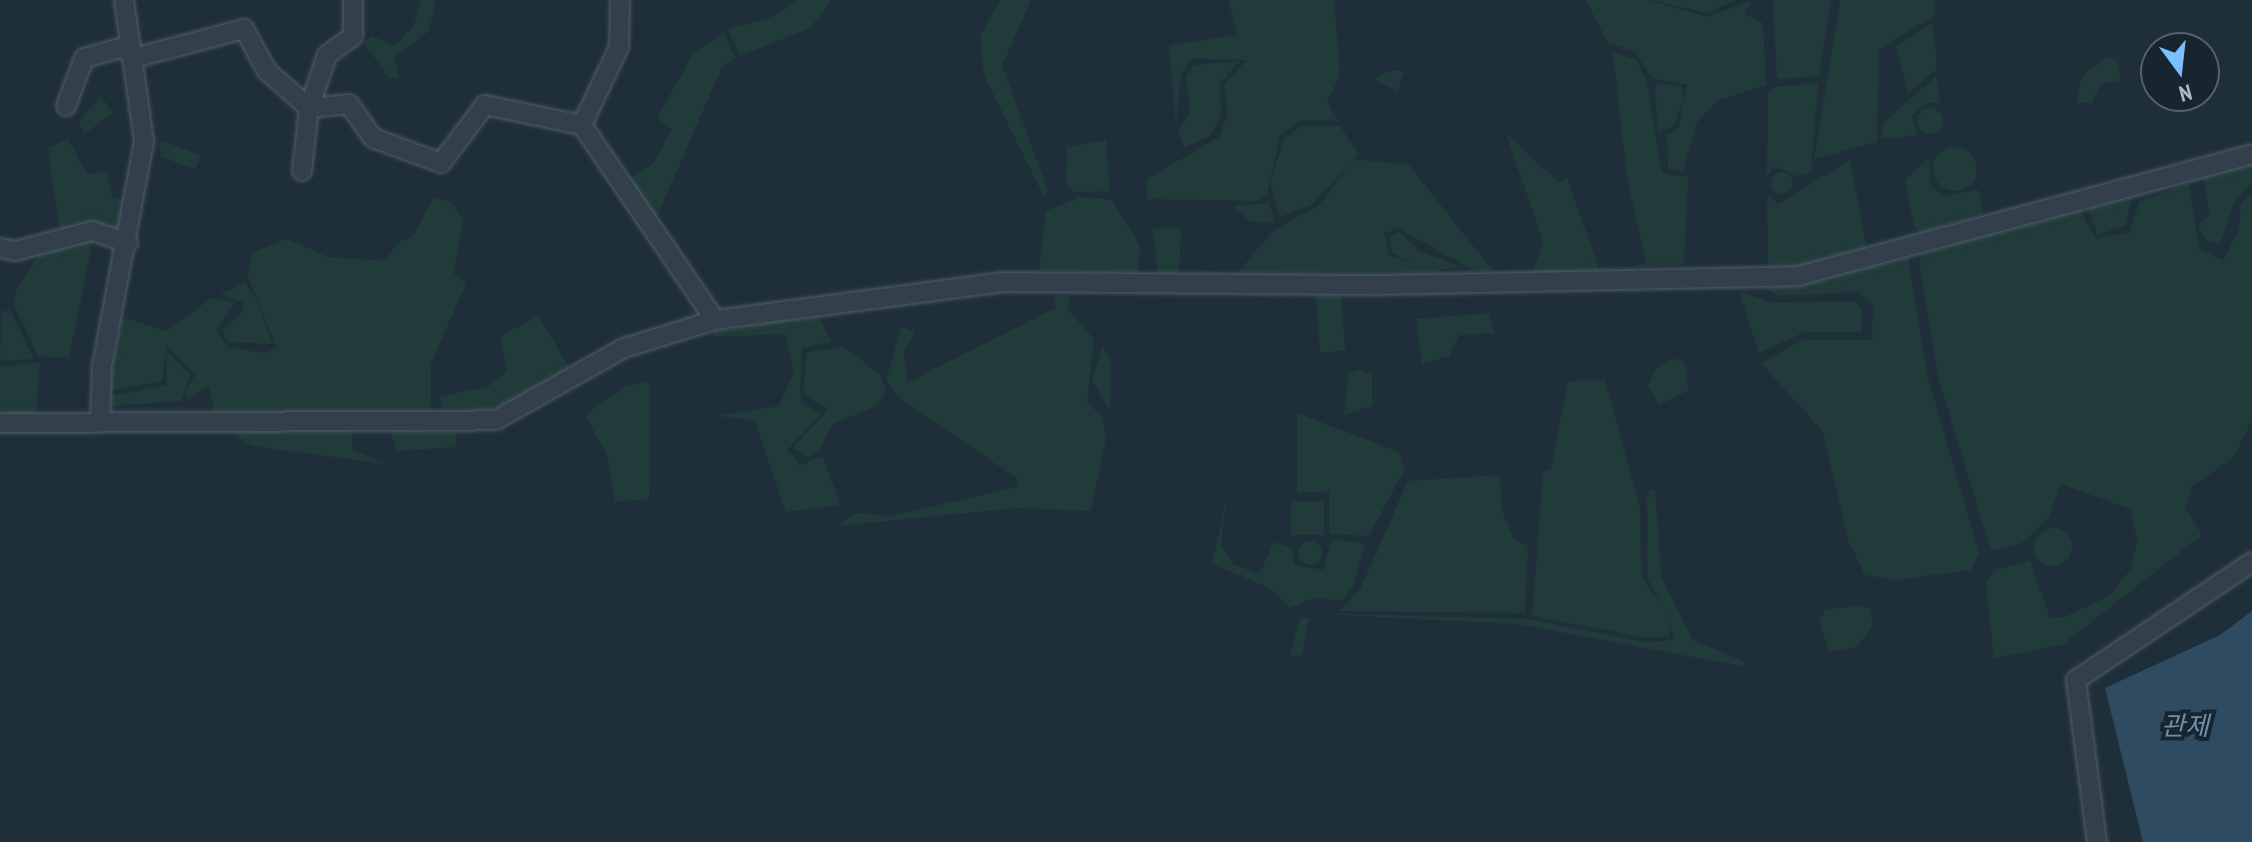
<!DOCTYPE html>
<html>
<head>
<meta charset="utf-8">
<style>
  body { margin:0 }
  #map { position:relative; width:2252px; height:842px; overflow:hidden; background:#1f2f3a; font-family:"PT Sans Narrow","Noto Sans KR",sans-serif }
  div>[style] { position:absolute }
  .green>* { inset:0; background:#213b3b; transform-origin:0 0 }
  .round { border-radius:50% }
  .water>* { inset:0; background:#2f4b61 }
  .roads { filter:drop-shadow(0 0 2px #505e68) drop-shadow(0 0 2px #505e68) }
  .street>* { height:18px; margin:-9px; padding:0 9px; transform-origin:9px; border-radius:9px; background:#33404b }
  span { translate:-50% -50%; white-space:nowrap; text-align:center; line-height:1.15; -webkit-text-stroke:8px #18252f; paint-order:stroke }
  .water-label { font-size:26px; color:#6b91ad; font-style:italic }
  .north { position:absolute; left:2140px; top:32px; width:80px; height:80px; box-sizing:border-box; background:#18252f; border:2px solid #54616c; border-radius:50%; rotate:165deg; font-size:22px; font-weight:700; line-height:32px; text-align:center; color:#adbbc7 }
  .north::after { content:''; display:block; margin:auto; width:28px; height:36px; background:#7ac0ff; clip-path:polygon(50% 0,100% 100%,50% 72%,0 100%) }
</style>
</head>
<body>
<div id="map">
  <div class="green">
    <div style="clip-path:polygon(421px 0,436px 0,429px 31px,394px 57px,399px 77px,389px 78px,364px 43px,372px 36px,395px 46px,414px 25px)"></div>
    <div style="clip-path:polygon(797px 0,832px 0,810px 28px,740px 56px,728px 29px,772px 17px)"></div>
    <div style="clip-path:polygon(1000px 0,1031px 0,1002px 65px,1048px 191px,1044px 197px,984px 75px,980px 36px)"></div>
    <div style="clip-path:polygon(1228px 0,1334px 0,1340px 75px,1327px 102px,1339px 121px,1298px 121px,1280px 136px,1267px 196px,1256px 201px,1147px 199px,1147px 179px,1219px 137px,1228px 114px,1224px 84px,1247px 60px,1191px 59px,1181px 75px,1176px 125px,1169px 45px,1238px 35px)"></div>
    <div style="clip-path:polygon(1586px 0,1648px 0,1707px 17px,1753px 0,1744px 14px,1763px 23px,1766px 85px,1717px 101px,1697px 122px,1683px 171px,1668px 169px,1667px 135px,1678px 129px,1687px 85px,1652px 78px,1634px 51px,1608px 43px)"></div>
    <div style="clip-path:polygon(1651px 0,1737px 0,1707px 13px)"></div>
    <div style="clip-path:polygon(1773px 0,1831px 0,1819px 76px,1777px 79px)"></div>
    <div style="clip-path:polygon(1840px 0,1934px 0,1935px 15px,1879px 50px,1877px 142px,1814px 159px)"></div>
    <div style="clip-path:polygon(1933px 23px,1937px 69px,1908px 93px,1896px 46px)"></div>
    <div style="clip-path:polygon(724px 33px,735px 57px,721px 69px,656px 219px,630px 179px,653px 164px,672px 129px,657px 118px,693px 54px)"></div>
    <div style="clip-path:polygon(1613px 52px,1636px 60px,1647px 82px,1662px 173px,1688px 177px,1684px 265px,1633px 267px,1646px 262px,1627px 178px)"></div>
    <div style="clip-path:polygon(2107px 56px,2117px 60px,2121px 80px,2100px 85px,2092px 103px,2076px 103px,2082px 76px)"></div>
    <div style="clip-path:polygon(1240px 61px,1220px 83px,1221px 115px,1210px 136px,1184px 147px,1178px 132px,1190px 111px,1186px 77px,1194px 65px)"></div>
    <div style="clip-path:polygon(1390px 71px,1405px 71px,1397px 91px,1373px 79px)"></div>
    <div style="clip-path:polygon(1936px 76px,1940px 103px,1926px 103px,1912px 116px,1918px 135px,1881px 139px,1883px 123px)"></div>
    <div style="clip-path:polygon(1655px 83px,1681px 86px,1683px 102px,1674px 125px,1658px 133px)"></div>
    <div style="clip-path:polygon(1818px 83px,1811px 172px,1797px 176px,1775px 166px,1767px 177px,1768px 94px,1775px 87px)"></div>
    <div style="clip-path:polygon(101px 96px,113px 113px,84px 134px,79px 121px)"></div>
    <div class="round" style="left:1917px;top:108px;width:26px;height:26px"></div>
    <div style="clip-path:polygon(1301px 126px,1340px 126px,1359px 154px,1313px 204px,1280px 217px,1270px 183px,1284px 139px)"></div>
    <div style="clip-path:polygon(1506px 133px,1559px 183px,1567px 178px,1599px 268px,1623px 268px,1532px 275px,1543px 242px)"></div>
    <div style="clip-path:polygon(68px 139px,87px 174px,106px 172px,113px 199px,129px 199px,124px 235px,60px 234px,48px 148px)"></div>
    <div style="clip-path:polygon(159px 140px,202px 156px,195px 169px,161px 157px)"></div>
    <div style="clip-path:polygon(1106px 140px,1110px 191px,1074px 192px,1066px 184px,1067px 147px)"></div>
    <div class="round" style="left:1933px;top:147px;width:44px;height:44px"></div>
    <div style="clip-path:polygon(1929px 158px,1931px 187px,1943px 196px,1979px 190px,1983px 214px,1921px 233px,1914px 227px,1905px 180px)"></div>
    <div style="clip-path:polygon(1354px 159px,1409px 165px,1493px 271px,1475px 271px,1398px 228px,1384px 233px,1389px 255px,1460px 278px,1235px 276px,1273px 231px,1319px 205px)"></div>
    <div style="clip-path:polygon(1850px 160px,1867px 249px,1796px 270px,1768px 269px,1767px 195px,1778px 204px)"></div>
    <div style="clip-path:polygon(2252px 162px,2252px 183px,2234px 202px,2220px 244px,2206px 240px,2198px 226px,2209px 215px,2204px 176px)"></div>
    <div class="round" style="left:1771px;top:172px;width:22px;height:22px"></div>
    <div style="clip-path:polygon(2189px 183px,2199px 248px,2223px 260px,2239px 230px,2241px 204px,2252px 194px,2252px 420px,2233px 458px,2192px 486px,2185px 508px,2202px 535px,2062px 645px,1994px 658px,1986px 585px,1994px 570px,2030px 561px,2050px 618px,2065px 617px,2111px 595px,2132px 567px,2137px 539px,2130px 509px,2061px 484px,2048px 519px,2022px 543px,1991px 551px,1939px 380px,1919px 262px,1925px 250px,2079px 208px,2096px 239px,2130px 232px,2140px 201px)"></div>
    <div style="clip-path:polygon(2132px 196px,2126px 225px,2097px 235px,2089px 208px)"></div>
    <div style="clip-path:polygon(1081px 197px,1112px 200px,1140px 246px,1138px 274px,1039px 270px,1046px 211px)"></div>
    <div style="clip-path:polygon(433px 198px,451px 202px,463px 220px,454px 274px,466px 283px,431px 364px,431px 411px,215px 415px,209px 386px,189px 399px,184px 394px,195px 375px,167px 345px,162px 381px,109px 391px,122px 317px,165px 331px,212px 298px,235px 303px,217px 330px,227px 347px,263px 353px,277px 348px,247px 274px,253px 252px,287px 239px,328px 257px,386px 261px,397px 243px,413px 236px)"></div>
    <div style="clip-path:polygon(1269px 203px,1275px 222px,1251px 222px,1233px 206px)"></div>
    <div style="clip-path:polygon(1181px 228px,1179px 276px,1158px 275px,1153px 229px)"></div>
    <div style="clip-path:polygon(1399px 232px,1419px 251px,1462px 267px,1432px 271px,1392px 253px,1390px 236px)"></div>
    <div style="clip-path:polygon(93px 239px,69px 358px,38px 356px,14px 306px,16px 291px,43px 249px)"></div>
    <div style="clip-path:polygon(1908px 257px,1928px 378px,1979px 553px,1971px 570px,1895px 580px,1865px 575px,1848px 540px,1823px 432px,1761px 363px,1803px 340px,1872px 340px,1873px 306px,1859px 292px,1779px 296px,1767px 288px)"></div>
    <div style="clip-path:polygon(245px 283px,255px 297px,273px 344px,228px 342px,222px 330px,242px 313px,243px 302px,220px 294px)"></div>
    <div style="clip-path:polygon(1412px 290px,1490px 290px,1411px 297px)"></div>
    <div style="clip-path:polygon(1739px 291px,1772px 303px,1853px 301px,1862px 309px,1862px 332px,1804px 332px,1759px 353px)"></div>
    <div style="left:1341px;top:293px;width:58px;height:25px;rotate:86deg"></div>
    <div style="clip-path:polygon(1054px 296px,1069px 296px,1068px 310px,1094px 339px,1087px 402px,1103px 418px,1106px 438px,1091px 511px,1016px 508px,838px 526px,856px 513px,891px 516px,1016px 487px,1018px 479px,903px 401px,886px 381px,901px 327px,915px 332px,904px 350px,907px 383px,1055px 308px)"></div>
    <div style="clip-path:polygon(2px 311px,11px 311px,34px 359px,0 361px)"></div>
    <div style="clip-path:polygon(1489px 313px,1494px 333px,1459px 335px,1449px 356px,1422px 364px,1416px 319px)"></div>
    <div style="clip-path:polygon(538px 316px,572px 372px,490px 410px,441px 409px,440px 397px,489px 386px,507px 372px,501px 336px)"></div>
    <div style="clip-path:polygon(818px 316px,832px 342px,802px 348px,800px 391px,803px 404px,822px 414px,787px 450px,800px 465px,823px 456px,840px 505px,786px 512px,755px 421px,718px 416px,779px 406px,794px 371px,785px 334px,714px 337px,714px 331px)"></div>
    <div style="clip-path:polygon(1103px 346px,1111px 364px,1110px 412px,1092px 380px)"></div>
    <div style="clip-path:polygon(843px 347px,880px 374px,886px 391px,877px 406px,832px 424px,819px 452px,809px 457px,792px 448px,828px 410px,803px 394px,807px 352px)"></div>
    <div style="clip-path:polygon(167px 352px,190px 375px,181px 401px,110px 406px,110px 396px,167px 385px)"></div>
    <div style="clip-path:polygon(1675px 358px,1685px 364px,1689px 390px,1659px 405px,1648px 386px,1655px 369px)"></div>
    <div style="clip-path:polygon(40px 362px,36px 417px,0 416px,0 367px)"></div>
    <div style="clip-path:polygon(1359px 369px,1372px 375px,1372px 406px,1344px 415px,1349px 374px)"></div>
    <div style="clip-path:polygon(1605px 380px,1640px 508px,1641px 575px,1667px 613px,1648px 580px,1647px 492px,1655px 489px,1661px 576px,1693px 640px,1745px 662px,1741px 666px,1517px 624px,1303px 613px,1528px 619px,1644px 642px,1674px 640px,1669px 622px,1670px 636px,1648px 638px,1532px 616px,1543px 472px,1551px 469px,1568px 381px)"></div>
    <div style="clip-path:polygon(650px 382px,649px 499px,615px 502px,607px 455px,585px 415px,627px 386px)"></div>
    <div style="clip-path:polygon(1297px 413px,1399px 452px,1405px 468px,1369px 536px,1329px 534px,1329px 491px,1297px 493px)"></div>
    <div style="clip-path:polygon(351px 428px,353px 450px,386px 464px,252px 446px,232px 432px)"></div>
    <div style="clip-path:polygon(390px 430px,456px 432px,456px 447px,397px 451px)"></div>
    <div style="clip-path:polygon(1500px 475px,1502px 511px,1514px 540px,1528px 546px,1525px 613px,1340px 611px,1360px 589px,1408px 481px)"></div>
    <div style="clip-path:polygon(1227px 497px,1221px 543px,1232px 564px,1259px 574px,1274px 542px,1292px 548px,1294px 565px,1323px 570px,1332px 539px,1365px 544px,1352px 588px,1341px 601px,1314px 598px,1289px 608px,1268px 587px,1212px 564px)"></div>
    <div style="left:1291px;top:501px;width:33px;height:34px"></div>
    <div class="round" style="left:2034px;top:528px;width:38px;height:38px"></div>
    <div class="round" style="left:1298px;top:541px;width:24px;height:24px"></div>
    <div style="clip-path:polygon(1855px 606px,1871px 609px,1872px 625px,1857px 647px,1829px 652px,1819px 621px,1825px 610px)"></div>
    <div style="clip-path:polygon(1300px 618px,1309px 618px,1302px 655px,1290px 655px)"></div>
  </div>
  <div class="water">
    <div style="clip-path:polygon(2252px 611px,2252px 842px,2143px 842px,2105px 688px,2220px 635px)"></div>
  </div>
  <div class="roads">
    <div class="street">
      <div style="left:620px;top:0;width:47px;rotate:91.2deg"></div>
      <div style="left:619px;top:47px;width:86px;rotate:115.4deg"></div>
      <div style="left:582px;top:125px;width:236px;rotate:55.7deg"></div>
      <div style="left:66px;top:106px;width:51px;rotate:-69.4deg"></div>
      <div style="left:84px;top:58px;width:41px;rotate:-15.4deg"></div>
      <div style="left:124px;top:47px;width:15px;rotate:48deg"></div>
      <div style="left:134px;top:58px;width:114px;rotate:-14.8deg"></div>
      <div style="left:244px;top:29px;width:48px;rotate:61.3deg"></div>
      <div style="left:267px;top:71px;width:56px;rotate:41.4deg"></div>
      <div style="left:309px;top:108px;width:40px;rotate:-5.7deg"></div>
      <div style="left:349px;top:104px;width:42px;rotate:54.8deg"></div>
      <div style="left:373px;top:138px;width:72px;rotate:20.2deg"></div>
      <div style="left:441px;top:163px;width:73px;rotate:-52.8deg"></div>
      <div style="left:485px;top:105px;width:99px;rotate:11.7deg"></div>
      <div style="left:302px;top:171px;width:63px;rotate:-83.7deg"></div>
      <div style="left:309px;top:108px;width:56px;rotate:-71.2deg"></div>
      <div style="left:327px;top:55px;width:32px;rotate:-36deg"></div>
      <div style="left:353px;top:36px;width:36px;rotate:-90deg"></div>
      <div style="left:0;top:248px;width:15px;rotate:11deg"></div>
      <div style="left:15px;top:251px;width:80px;rotate:-14.6deg"></div>
      <div style="left:92px;top:231px;width:38px;rotate:18deg"></div>
      <div style="left:0;top:423px;width:496px;rotate:-0.3deg"></div>
      <div style="left:496px;top:420px;width:147px;rotate:-29.4deg"></div>
      <div style="left:624px;top:348px;width:95px;rotate:-17.1deg"></div>
      <div style="left:715px;top:320px;width:290px;rotate:-7.5deg"></div>
      <div style="left:1003px;top:282px;width:378px;rotate:0.5deg"></div>
      <div style="left:1381px;top:285px;width:417px;rotate:-1.2deg"></div>
      <div style="left:1798px;top:276px;width:470px;rotate:-15deg"></div>
      <div style="left:100px;top:423px;width:57px;rotate:-88deg"></div>
      <div style="left:102px;top:366px;width:229px;rotate:-79.4deg"></div>
      <div style="left:144px;top:141px;width:142px;rotate:-98.1deg"></div>
      <div style="left:2097px;top:842px;width:163px;rotate:-97.4deg"></div>
      <div style="left:2076px;top:680px;width:212px;rotate:-33.8deg"></div>
    </div>
  </div>
  <div class="water-label">
    <span style="left:2185px;top:726px">관제</span>
  </div>
  <div class="north">N</div>
</div>
</body>
</html>
